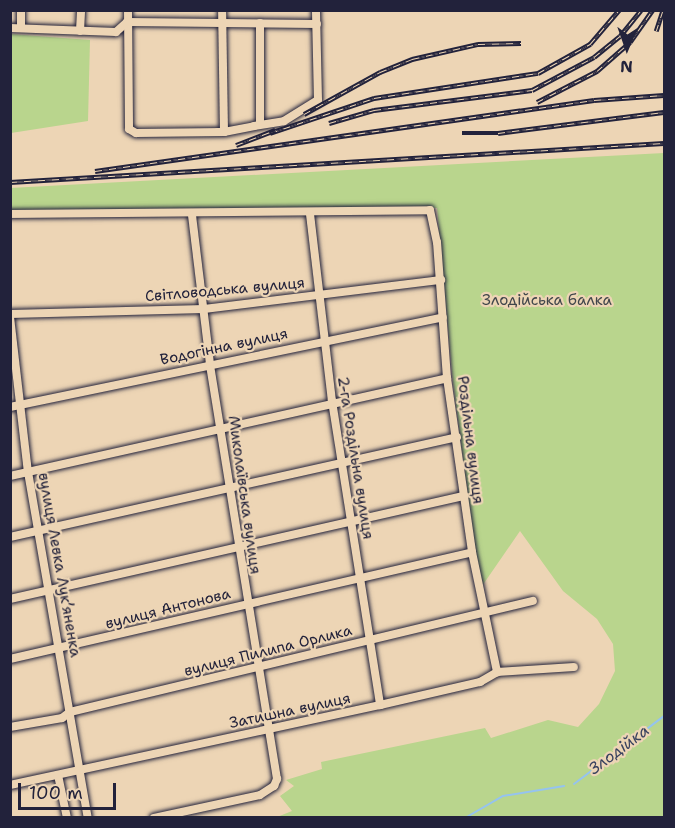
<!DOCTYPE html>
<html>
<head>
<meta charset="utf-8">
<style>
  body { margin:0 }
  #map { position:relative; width:675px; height:828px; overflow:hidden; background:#edd5b5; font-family:"Shantell Sans",sans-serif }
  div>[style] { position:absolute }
  .green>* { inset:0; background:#b9d58d }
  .stream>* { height:2px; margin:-1px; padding:0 1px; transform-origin:1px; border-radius:1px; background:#95c3ef }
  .roads { filter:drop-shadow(0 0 2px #22223b) drop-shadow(0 0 2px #22223b) }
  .minor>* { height:8px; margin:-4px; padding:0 4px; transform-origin:4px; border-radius:4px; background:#edd5b5 }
  .rail>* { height:4.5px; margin-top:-2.25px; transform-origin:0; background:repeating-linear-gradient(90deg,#edd5b5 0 7px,#22223b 0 14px); box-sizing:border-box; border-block:2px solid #22223b }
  span { translate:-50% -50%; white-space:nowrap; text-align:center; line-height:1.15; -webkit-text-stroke:4.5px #edd5b5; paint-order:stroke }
  .street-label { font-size:15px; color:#22223b }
  .park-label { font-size:15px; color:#40464b }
  .water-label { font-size:16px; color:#39425f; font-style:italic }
  .frame { position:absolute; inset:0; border:12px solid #22223b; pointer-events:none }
  .north { position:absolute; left:597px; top:18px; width:60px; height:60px; -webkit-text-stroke:4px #edd5b5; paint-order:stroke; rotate:182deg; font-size:16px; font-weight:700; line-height:24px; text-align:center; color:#22223b }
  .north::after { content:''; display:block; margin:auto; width:21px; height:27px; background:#22223b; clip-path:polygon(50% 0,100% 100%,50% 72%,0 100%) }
  .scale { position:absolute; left:18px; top:783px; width:98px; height:27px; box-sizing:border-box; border:3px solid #22223b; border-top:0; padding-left:8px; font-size:18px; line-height:21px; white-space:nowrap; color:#22223b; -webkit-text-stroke:4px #edd5b5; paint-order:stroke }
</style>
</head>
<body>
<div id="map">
  <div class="green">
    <div style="clip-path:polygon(11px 34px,90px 40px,88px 121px,11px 133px)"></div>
    <div style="clip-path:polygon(664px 153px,664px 817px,277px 817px,292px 811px,280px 796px,294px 786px,286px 780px,322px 769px,321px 762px,485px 728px,491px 738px,548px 720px,578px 727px,599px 704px,615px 671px,613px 644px,597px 619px,563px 591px,520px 531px,480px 589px,453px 382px,437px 208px,11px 212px,10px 188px)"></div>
  </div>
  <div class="stream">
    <div style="left:574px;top:784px;width:113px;rotate:-37.1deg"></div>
    <div style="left:465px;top:818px;width:44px;rotate:-30.1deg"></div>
    <div style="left:503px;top:796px;width:62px;rotate:-9.3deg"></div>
  </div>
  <div class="roads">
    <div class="minor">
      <div style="left:128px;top:10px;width:119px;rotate:89.5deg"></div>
      <div style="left:129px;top:129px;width:8px;rotate:30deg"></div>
      <div style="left:136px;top:133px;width:88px;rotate:-0.7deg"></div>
      <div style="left:224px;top:132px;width:31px;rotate:-11deg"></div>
      <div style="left:254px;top:126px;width:30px;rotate:-9deg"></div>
      <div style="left:284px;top:121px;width:40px;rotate:-32deg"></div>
      <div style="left:318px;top:100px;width:90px;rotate:-91.3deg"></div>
      <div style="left:260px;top:23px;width:99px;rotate:90deg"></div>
      <div style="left:10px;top:28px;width:106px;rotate:2.2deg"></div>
      <div style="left:116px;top:32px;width:15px;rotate:-42deg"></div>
      <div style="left:127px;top:22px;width:190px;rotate:0.6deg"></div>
      <div style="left:21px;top:28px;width:18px;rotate:-90deg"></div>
      <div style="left:80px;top:31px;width:21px;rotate:-87deg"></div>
      <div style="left:218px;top:132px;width:6px"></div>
      <div style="left:224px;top:132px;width:122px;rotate:-90.9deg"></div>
      <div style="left:10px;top:214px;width:420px;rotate:-0.5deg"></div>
      <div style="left:430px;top:210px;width:33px;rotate:78deg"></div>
      <div style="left:437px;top:242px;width:136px;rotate:85.8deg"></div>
      <div style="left:447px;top:378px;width:176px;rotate:81.8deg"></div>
      <div style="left:472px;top:552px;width:123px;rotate:78.2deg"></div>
      <div style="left:310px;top:214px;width:188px;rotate:83.3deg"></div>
      <div style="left:332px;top:401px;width:308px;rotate:81deg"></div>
      <div style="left:10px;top:314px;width:194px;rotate:-1.5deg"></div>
      <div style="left:204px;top:309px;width:239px;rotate:-7deg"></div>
      <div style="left:10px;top:317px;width:156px;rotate:83.4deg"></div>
      <div style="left:28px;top:472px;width:351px;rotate:80.2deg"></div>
      <div style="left:10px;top:407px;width:442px;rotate:-11.7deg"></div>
      <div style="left:10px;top:476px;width:448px;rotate:-12.6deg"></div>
      <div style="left:10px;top:537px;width:458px;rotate:-12.6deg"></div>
      <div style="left:10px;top:599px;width:466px;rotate:-12.8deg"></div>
      <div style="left:10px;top:659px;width:474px;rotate:-13deg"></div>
      <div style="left:10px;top:727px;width:53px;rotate:-9.8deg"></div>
      <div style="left:62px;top:718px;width:10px;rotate:-37deg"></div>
      <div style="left:70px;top:712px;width:476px;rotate:-13.5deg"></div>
      <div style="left:58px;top:775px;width:44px;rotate:78.2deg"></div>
      <div style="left:10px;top:785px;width:379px;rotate:-12.2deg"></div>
      <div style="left:380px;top:705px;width:103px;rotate:-13deg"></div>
      <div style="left:480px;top:682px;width:20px;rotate:-30deg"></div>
      <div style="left:497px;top:672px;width:77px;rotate:-3.7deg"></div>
      <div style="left:154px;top:818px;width:108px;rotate:-12.2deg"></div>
      <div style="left:260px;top:795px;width:17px;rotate:-33deg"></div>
      <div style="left:274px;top:786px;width:8px;rotate:-67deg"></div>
      <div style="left:277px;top:779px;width:420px;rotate:-99.2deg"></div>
      <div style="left:210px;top:364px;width:150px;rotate:-96.9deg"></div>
    </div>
  </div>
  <div class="rail">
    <div style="left:656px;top:31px;width:22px;rotate:-72deg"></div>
    <div style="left:537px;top:102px;width:68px;rotate:-27.3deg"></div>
    <div style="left:597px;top:71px;width:44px;rotate:-41.3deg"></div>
    <div style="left:630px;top:42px;width:39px;rotate:-55deg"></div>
    <div style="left:304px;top:114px;width:87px;rotate:-28.9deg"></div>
    <div style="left:380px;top:72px;width:35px;rotate:-22deg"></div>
    <div style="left:412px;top:59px;width:68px;rotate:-12.8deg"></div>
    <div style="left:478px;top:44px;width:43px;rotate:-1.3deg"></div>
    <div style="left:329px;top:123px;width:47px;rotate:-16.1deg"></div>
    <div style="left:374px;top:110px;width:159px;rotate:-7.2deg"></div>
    <div style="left:532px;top:90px;width:70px;rotate:-28deg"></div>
    <div style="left:594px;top:57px;width:33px;rotate:-39deg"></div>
    <div style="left:620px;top:36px;width:33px;rotate:-51deg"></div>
    <div style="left:270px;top:133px;width:110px;rotate:-18.6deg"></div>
    <div style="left:374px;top:98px;width:166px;rotate:-8.7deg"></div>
    <div style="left:538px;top:73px;width:60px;rotate:-29.1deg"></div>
    <div style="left:590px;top:44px;width:45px;rotate:-49.5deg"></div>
    <div style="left:462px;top:133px;width:36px"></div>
    <div style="left:498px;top:133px;width:167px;rotate:-7.2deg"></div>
    <div style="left:236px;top:145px;width:42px;rotate:-21deg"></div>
    <div style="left:95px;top:171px;width:504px;rotate:-8.1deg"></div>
    <div style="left:594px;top:100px;width:70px;rotate:-4.1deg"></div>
    <div style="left:10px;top:182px;width:655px;rotate:-3.41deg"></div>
  </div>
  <div class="street-label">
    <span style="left:225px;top:290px;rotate:-5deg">Світловодська вулиця</span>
    <span style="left:224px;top:347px;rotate:-12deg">Водогінна вулиця</span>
    <span style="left:470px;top:440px;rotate:83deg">Роздільна вулиця</span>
    <span style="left:355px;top:458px;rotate:81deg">2-га Роздільна вулиця</span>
    <span style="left:244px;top:495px;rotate:82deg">Миколаївська вулиця</span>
    <span style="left:59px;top:565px;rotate:80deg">вулиця Левка Лукʼяненка</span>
    <span style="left:168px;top:609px;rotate:-14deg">вулиця Антонова</span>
    <span style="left:268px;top:651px;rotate:-14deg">вулиця Пилипа Орлика</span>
    <span style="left:290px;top:711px;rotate:-12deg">Затишна вулиця</span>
  </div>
  <div class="park-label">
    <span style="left:547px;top:301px">Злодійська балка</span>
  </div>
  <div class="water-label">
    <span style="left:619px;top:750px;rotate:-37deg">Злодійка</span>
  </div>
  <div class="frame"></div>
  <div class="north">N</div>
  <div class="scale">100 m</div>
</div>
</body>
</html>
